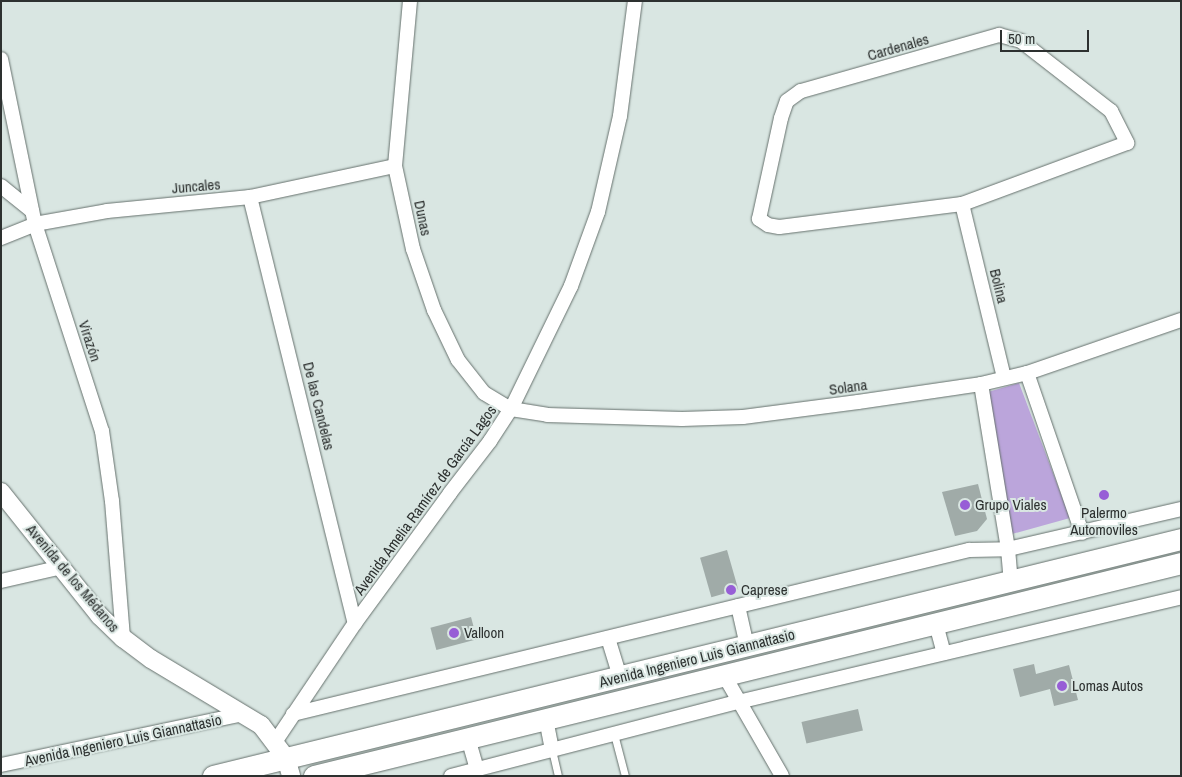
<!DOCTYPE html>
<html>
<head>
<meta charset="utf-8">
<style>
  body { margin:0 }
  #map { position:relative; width:1182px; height:777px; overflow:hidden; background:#d9e6e2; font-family:"Archivo Narrow",sans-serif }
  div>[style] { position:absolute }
  .green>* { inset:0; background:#bba5db }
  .building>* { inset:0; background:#a0aba8; transform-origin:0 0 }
  .roads { filter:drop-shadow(0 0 1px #66716d) drop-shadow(0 0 1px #66716d) }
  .service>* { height:7px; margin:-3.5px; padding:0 3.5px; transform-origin:3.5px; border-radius:3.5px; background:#fff }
  .minor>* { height:14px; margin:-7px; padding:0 7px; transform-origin:7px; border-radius:7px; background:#fff }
  .tertiary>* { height:18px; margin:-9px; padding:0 9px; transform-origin:9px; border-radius:9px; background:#fff }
  .primary>* { height:21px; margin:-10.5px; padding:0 10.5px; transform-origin:10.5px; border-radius:10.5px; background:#fff }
  .dots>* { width:14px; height:14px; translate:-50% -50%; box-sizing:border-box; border:2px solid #d9e6e2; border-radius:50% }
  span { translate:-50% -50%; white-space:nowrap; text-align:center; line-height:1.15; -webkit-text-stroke:4px #d9e6e2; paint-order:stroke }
  .street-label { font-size:15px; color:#2d3130 }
  .poi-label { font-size:15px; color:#2d3130 }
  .left { translate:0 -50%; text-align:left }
  .frame { position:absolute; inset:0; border:2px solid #2d3130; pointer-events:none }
  .scale { position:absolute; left:1000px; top:30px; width:89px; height:22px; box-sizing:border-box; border:2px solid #2d3130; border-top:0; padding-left:6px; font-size:15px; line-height:18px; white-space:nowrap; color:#2d3130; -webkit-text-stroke:4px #d9e6e2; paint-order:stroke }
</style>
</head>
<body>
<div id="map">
  <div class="green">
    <div style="clip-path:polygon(1019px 383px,1070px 518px,1012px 534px,988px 392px)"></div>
  </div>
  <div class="building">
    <div style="clip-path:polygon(978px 484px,987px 519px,977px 531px,955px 536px,942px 492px)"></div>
    <div style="left:727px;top:550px;width:41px;height:28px;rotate:74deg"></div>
    <div style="left:471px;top:617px;width:23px;height:42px;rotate:75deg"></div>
    <div style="clip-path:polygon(1034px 664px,1036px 674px,1069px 665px,1078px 700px,1054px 706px,1050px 689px,1020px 697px,1013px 669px)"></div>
    <div style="left:858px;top:709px;width:22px;height:58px;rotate:77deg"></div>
  </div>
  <div class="roads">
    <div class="service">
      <div style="left:614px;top:734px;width:43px;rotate:75.3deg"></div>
      <div style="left:552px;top:750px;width:27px;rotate:77deg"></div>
    </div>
    <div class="minor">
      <div style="left:410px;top:1px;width:166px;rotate:95.2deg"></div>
      <div style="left:395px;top:166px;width:85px;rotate:77.8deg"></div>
      <div style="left:413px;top:249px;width:65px;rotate:71deg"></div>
      <div style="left:434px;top:310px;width:55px;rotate:64.4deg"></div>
      <div style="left:458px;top:360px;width:42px;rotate:51.8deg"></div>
      <div style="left:484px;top:393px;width:31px;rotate:31deg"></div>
      <div style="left:511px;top:409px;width:36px;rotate:9deg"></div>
      <div style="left:547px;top:415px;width:135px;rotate:1.7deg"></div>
      <div style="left:682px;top:419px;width:61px;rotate:-1.9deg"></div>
      <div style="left:743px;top:417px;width:116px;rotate:-7.4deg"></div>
      <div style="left:858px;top:402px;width:124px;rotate:-8.3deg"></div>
      <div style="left:981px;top:384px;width:47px;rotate:-13.4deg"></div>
      <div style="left:1027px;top:373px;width:163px;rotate:-19deg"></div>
      <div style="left:999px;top:35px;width:23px;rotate:15deg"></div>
      <div style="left:1021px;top:41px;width:114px;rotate:37.9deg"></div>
      <div style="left:1111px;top:111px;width:36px;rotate:63deg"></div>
      <div style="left:1127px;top:143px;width:176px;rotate:159.7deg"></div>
      <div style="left:962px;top:204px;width:184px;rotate:172.8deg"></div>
      <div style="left:779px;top:227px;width:11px;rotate:-170deg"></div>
      <div style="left:768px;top:225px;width:11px;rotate:-146deg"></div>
      <div style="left:759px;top:219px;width:103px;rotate:-77.7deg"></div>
      <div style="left:781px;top:118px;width:18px;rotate:-71deg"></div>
      <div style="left:787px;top:101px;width:17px;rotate:-36deg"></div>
      <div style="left:801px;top:91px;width:206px;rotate:-15.8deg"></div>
      <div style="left:1px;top:59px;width:168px;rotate:78.4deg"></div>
      <div style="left:35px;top:224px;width:218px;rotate:72.1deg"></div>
      <div style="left:102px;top:431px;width:71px;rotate:81.9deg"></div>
      <div style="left:112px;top:501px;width:137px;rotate:85.4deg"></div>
      <div style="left:1px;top:186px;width:40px;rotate:39deg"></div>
      <div style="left:250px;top:197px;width:439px;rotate:76.2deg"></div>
      <div style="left:962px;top:204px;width:178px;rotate:76.4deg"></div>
      <div style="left:1px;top:238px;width:37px;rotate:-22deg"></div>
      <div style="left:35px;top:224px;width:73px;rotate:-10.2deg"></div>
      <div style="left:107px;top:211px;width:144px;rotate:-5.6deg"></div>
      <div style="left:250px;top:197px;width:148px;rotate:-12.1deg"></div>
      <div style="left:1027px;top:373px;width:169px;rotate:71deg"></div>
      <div style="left:981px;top:384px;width:167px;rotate:80.7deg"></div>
      <div style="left:1008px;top:549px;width:32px;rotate:85deg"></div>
      <div style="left:1px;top:581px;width:63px;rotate:-12.9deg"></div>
      <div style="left:738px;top:606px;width:41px;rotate:77.3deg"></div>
      <div style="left:936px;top:624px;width:30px;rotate:75deg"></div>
      <div style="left:608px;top:638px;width:41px;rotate:72.9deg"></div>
      <div style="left:724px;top:675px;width:116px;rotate:60.1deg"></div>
      <div style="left:293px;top:714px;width:696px;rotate:-13.64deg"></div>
      <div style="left:969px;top:550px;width:39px;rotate:-1deg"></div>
      <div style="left:1008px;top:549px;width:178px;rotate:-13deg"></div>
      <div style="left:546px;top:719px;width:32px;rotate:79deg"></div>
      <div style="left:468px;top:738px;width:32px;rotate:74deg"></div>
      <div style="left:275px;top:742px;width:143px;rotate:-56.1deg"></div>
      <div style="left:355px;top:623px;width:161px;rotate:-53.8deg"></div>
      <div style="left:450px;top:493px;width:66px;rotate:-52.4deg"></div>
      <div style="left:490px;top:441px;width:38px;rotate:-57deg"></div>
      <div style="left:511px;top:409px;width:137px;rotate:-64deg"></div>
      <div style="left:571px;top:286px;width:79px;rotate:-70deg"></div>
      <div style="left:598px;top:212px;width:98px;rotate:-77.1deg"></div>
      <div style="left:620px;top:116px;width:116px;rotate:-82.6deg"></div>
      <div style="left:1px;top:765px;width:248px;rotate:-11.9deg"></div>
      <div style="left:451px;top:776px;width:296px;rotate:-14.5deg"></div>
      <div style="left:738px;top:702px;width:455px;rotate:-13.3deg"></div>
    </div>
    <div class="tertiary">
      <div style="left:1px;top:492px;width:159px;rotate:51.4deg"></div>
      <div style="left:100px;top:616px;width:32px;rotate:44deg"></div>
      <div style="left:123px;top:638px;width:35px;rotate:37deg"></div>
      <div style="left:151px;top:659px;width:128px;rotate:31deg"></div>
      <div style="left:261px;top:725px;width:41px;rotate:52.9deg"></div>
      <div style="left:286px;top:758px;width:19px;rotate:74deg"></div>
    </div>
    <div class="primary">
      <div style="left:213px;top:776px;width:997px;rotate:-13.76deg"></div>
      <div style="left:314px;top:776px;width:893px;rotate:-13.8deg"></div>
    </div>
  </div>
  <div class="dots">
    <div style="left:1104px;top:495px;background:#975ed6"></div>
    <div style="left:965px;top:505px;background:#975ed6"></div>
    <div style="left:731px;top:590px;background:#975ed6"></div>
    <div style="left:454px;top:633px;background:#975ed6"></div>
    <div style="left:1062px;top:686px;background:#975ed6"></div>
  </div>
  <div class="street-label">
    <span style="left:898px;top:47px;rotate:-16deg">Cardenales</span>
    <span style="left:196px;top:186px;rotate:-5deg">Juncales</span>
    <span style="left:423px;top:218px;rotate:78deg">Dunas</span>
    <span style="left:999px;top:286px;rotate:76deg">Bolina</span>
    <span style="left:90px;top:341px;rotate:72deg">Virazón</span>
    <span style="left:848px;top:387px;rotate:-8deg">Solana</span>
    <span style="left:319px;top:406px;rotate:76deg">De las Candelas</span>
    <span style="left:425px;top:500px;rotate:-54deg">Avenida Amelia Ramírez de García Lagos</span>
    <span style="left:73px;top:578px;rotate:50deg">Avenida de los Médanos</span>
    <span style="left:697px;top:658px;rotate:-14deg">Avenida Ingeniero Luis Giannattasio</span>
    <span style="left:123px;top:740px;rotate:-12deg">Avenida Ingeniero Luis Giannattasio</span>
  </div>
  <div class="poi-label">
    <span class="left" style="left:975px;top:505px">Grupo Viales</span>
    <span style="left:1104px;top:521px">Palermo<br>Automoviles</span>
    <span class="left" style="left:741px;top:590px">Caprese</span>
    <span class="left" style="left:464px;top:633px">Valloon</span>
    <span class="left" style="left:1072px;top:686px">Lomas Autos</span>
  </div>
  <div class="frame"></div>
  <div class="scale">50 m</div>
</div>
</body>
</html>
